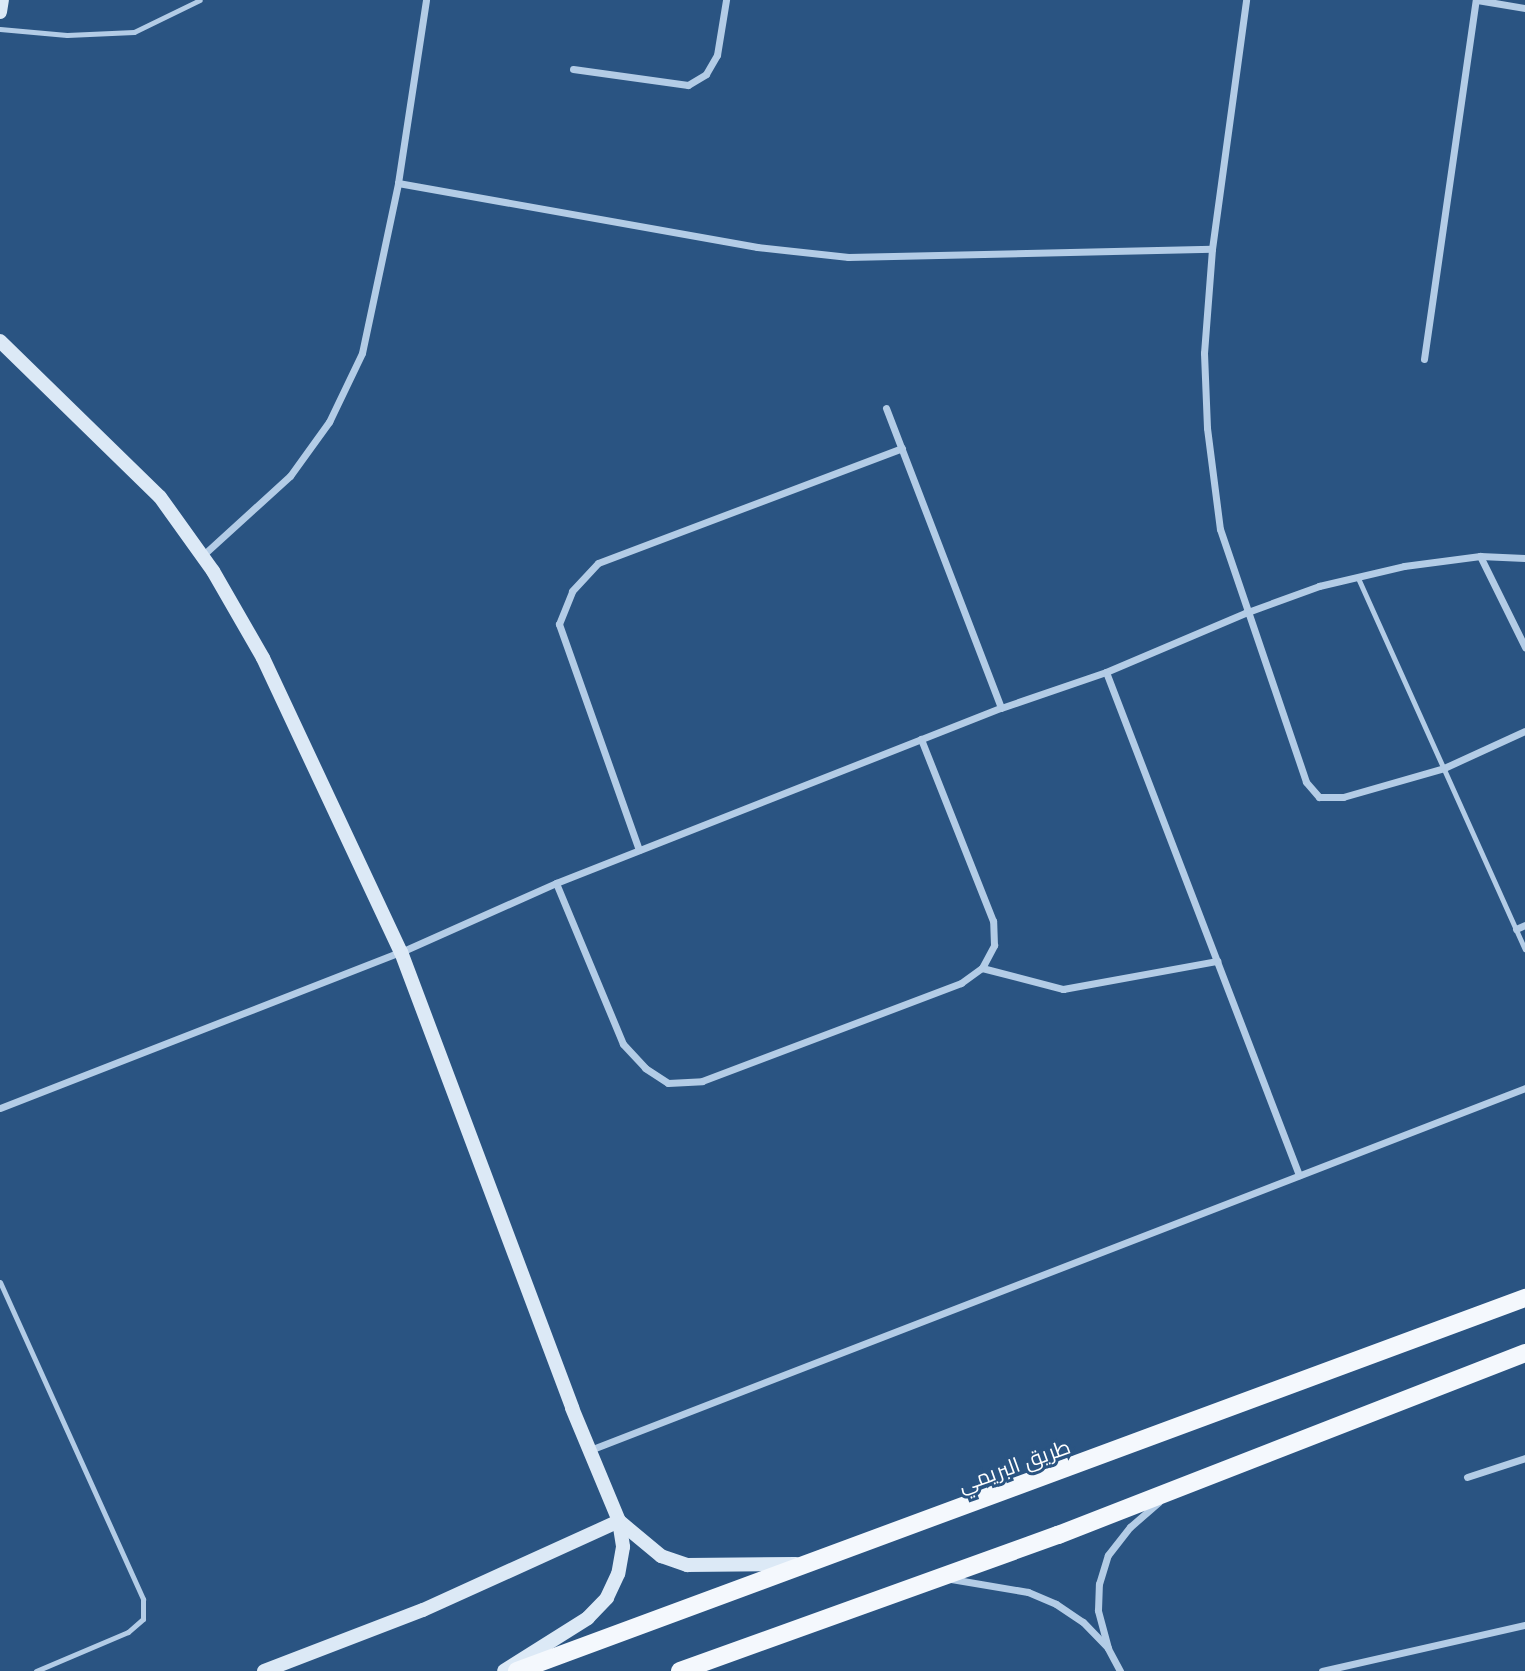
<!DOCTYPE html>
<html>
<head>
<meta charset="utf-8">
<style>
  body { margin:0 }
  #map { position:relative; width:1525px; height:1671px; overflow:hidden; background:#2a5482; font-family:"Open Sans",Cairo,sans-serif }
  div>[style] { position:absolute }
  .lane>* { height:5px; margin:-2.5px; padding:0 2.5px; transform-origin:2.5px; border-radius:2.5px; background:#b3cce6 }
  .street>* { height:7px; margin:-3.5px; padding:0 3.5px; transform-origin:3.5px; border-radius:3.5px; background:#b3cce6 }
  .secondary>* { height:14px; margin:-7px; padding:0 7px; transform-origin:7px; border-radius:7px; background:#dce9f6 }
  .primary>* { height:18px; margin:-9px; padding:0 9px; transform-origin:9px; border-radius:9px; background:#f4f8fd }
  span { translate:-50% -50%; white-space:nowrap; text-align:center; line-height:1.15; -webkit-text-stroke:6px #2a5482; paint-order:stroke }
  .street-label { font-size:21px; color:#fff }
</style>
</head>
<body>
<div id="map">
  <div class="lane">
    <div style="left:0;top:29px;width:67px;rotate:5.1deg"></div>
    <div style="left:67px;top:35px;width:67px;rotate:-2.6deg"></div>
    <div style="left:134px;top:32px;width:73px;rotate:-25.9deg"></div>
    <div style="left:1358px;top:578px;width:407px;rotate:65.8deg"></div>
    <div style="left:0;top:1282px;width:348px;rotate:65.7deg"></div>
    <div style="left:143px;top:1599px;width:20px;rotate:90deg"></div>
    <div style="left:143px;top:1619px;width:20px;rotate:139deg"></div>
    <div style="left:128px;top:1632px;width:100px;rotate:157deg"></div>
  </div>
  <div class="street">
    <div style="left:1477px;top:0;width:49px;rotate:9.5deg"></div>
    <div style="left:573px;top:69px;width:116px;rotate:7.9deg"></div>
    <div style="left:688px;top:85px;width:21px;rotate:-31deg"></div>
    <div style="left:706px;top:74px;width:22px;rotate:-60deg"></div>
    <div style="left:717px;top:55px;width:56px;rotate:-80.7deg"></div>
    <div style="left:398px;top:183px;width:185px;rotate:-81.3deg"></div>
    <div style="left:1212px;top:249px;width:251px;rotate:-82.2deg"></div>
    <div style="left:1424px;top:359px;width:363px;rotate:-81.8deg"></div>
    <div style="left:886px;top:408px;width:321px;rotate:69deg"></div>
    <div style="left:202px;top:556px;width:119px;rotate:-42.3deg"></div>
    <div style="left:290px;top:476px;width:67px;rotate:-54.2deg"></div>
    <div style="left:329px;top:422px;width:76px;rotate:-64.4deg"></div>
    <div style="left:362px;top:353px;width:174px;rotate:-78deg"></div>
    <div style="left:398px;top:183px;width:365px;rotate:10.1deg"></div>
    <div style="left:757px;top:247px;width:92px;rotate:6.3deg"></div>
    <div style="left:848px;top:257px;width:364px;rotate:-1.3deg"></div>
    <div style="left:1212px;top:249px;width:104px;rotate:94.4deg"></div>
    <div style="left:1204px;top:353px;width:75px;rotate:87.7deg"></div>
    <div style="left:1207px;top:428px;width:102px;rotate:82.7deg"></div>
    <div style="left:1220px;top:529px;width:267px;rotate:71.2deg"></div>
    <div style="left:1306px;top:782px;width:20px;rotate:49deg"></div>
    <div style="left:1319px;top:797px;width:24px"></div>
    <div style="left:1343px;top:797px;width:105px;rotate:-16deg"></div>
    <div style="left:1444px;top:768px;width:89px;rotate:-24.6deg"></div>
    <div style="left:1480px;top:556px;width:102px;rotate:63.7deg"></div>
    <div style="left:1106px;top:672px;width:539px;rotate:69.01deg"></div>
    <div style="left:639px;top:850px;width:240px;rotate:-109.5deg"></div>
    <div style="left:559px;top:624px;width:35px;rotate:-68deg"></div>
    <div style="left:572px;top:591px;width:38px;rotate:-47deg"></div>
    <div style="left:598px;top:563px;width:325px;rotate:-20.7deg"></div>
    <div style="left:556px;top:883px;width:174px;rotate:67.4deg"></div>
    <div style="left:623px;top:1044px;width:33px;rotate:47deg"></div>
    <div style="left:645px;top:1068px;width:27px;rotate:33deg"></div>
    <div style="left:668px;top:1083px;width:34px;rotate:-3deg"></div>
    <div style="left:702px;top:1081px;width:277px;rotate:-20.7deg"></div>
    <div style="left:961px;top:983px;width:26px;rotate:-36deg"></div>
    <div style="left:982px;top:968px;width:26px;rotate:-62deg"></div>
    <div style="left:994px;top:945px;width:24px;rotate:-92deg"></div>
    <div style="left:993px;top:921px;width:196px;rotate:-111.6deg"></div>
    <div style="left:1516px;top:929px;width:10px;rotate:-24deg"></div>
    <div style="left:982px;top:968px;width:84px;rotate:14.5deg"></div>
    <div style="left:1063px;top:989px;width:157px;rotate:-10.3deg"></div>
    <div style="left:0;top:1108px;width:430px;rotate:-21.3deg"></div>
    <div style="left:401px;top:952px;width:170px;rotate:-24deg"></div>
    <div style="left:556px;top:883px;width:478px;rotate:-21.5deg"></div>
    <div style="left:1001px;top:708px;width:111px;rotate:-18.9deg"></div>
    <div style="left:1106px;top:672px;width:151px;rotate:-23deg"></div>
    <div style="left:1245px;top:613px;width:79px;rotate:-20deg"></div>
    <div style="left:1319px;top:586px;width:87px;rotate:-13.2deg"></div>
    <div style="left:1404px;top:566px;width:77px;rotate:-7.5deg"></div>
    <div style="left:1480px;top:556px;width:45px;rotate:2.5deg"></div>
    <div style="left:590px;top:1450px;width:1003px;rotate:-21.16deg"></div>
    <div style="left:1467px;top:1477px;width:61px;rotate:-18.1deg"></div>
    <div style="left:951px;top:1579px;width:78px;rotate:9.6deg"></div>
    <div style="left:1028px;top:1592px;width:30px;rotate:23deg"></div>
    <div style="left:1056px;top:1604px;width:32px;rotate:34deg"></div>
    <div style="left:1083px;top:1622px;width:36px;rotate:46deg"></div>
    <div style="left:1120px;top:1671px;width:26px;rotate:-118deg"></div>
    <div style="left:1108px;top:1648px;width:39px;rotate:-105deg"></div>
    <div style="left:1098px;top:1610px;width:26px;rotate:-88deg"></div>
    <div style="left:1099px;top:1584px;width:30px;rotate:-73deg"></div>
    <div style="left:1108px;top:1555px;width:36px;rotate:-52deg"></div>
    <div style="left:1130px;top:1527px;width:38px;rotate:-41deg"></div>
    <div style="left:1322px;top:1671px;width:208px;rotate:-12.8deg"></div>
  </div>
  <div class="secondary">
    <div style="left:0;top:12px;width:12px;rotate:-81deg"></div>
    <div style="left:0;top:341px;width:223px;rotate:44.3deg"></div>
    <div style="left:160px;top:497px;width:91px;rotate:54.4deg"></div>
    <div style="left:213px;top:571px;width:100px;rotate:60.1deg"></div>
    <div style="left:263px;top:658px;width:325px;rotate:64.9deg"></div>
    <div style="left:401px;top:952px;width:487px;rotate:69.4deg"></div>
    <div style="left:572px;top:1408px;width:122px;rotate:67.4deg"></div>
    <div style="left:619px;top:1521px;width:26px;rotate:81deg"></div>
    <div style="left:623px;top:1547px;width:27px;rotate:100deg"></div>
    <div style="left:618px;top:1574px;width:26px;rotate:115deg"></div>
    <div style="left:607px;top:1598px;width:28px;rotate:134deg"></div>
    <div style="left:588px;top:1618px;width:99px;rotate:147.8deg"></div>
    <div style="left:619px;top:1521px;width:55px;rotate:39.8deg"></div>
    <div style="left:661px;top:1556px;width:28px;rotate:19deg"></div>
    <div style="left:687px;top:1565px;width:109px;rotate:-0.5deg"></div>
    <div style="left:264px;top:1671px;width:170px;rotate:-21deg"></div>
    <div style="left:423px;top:1610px;width:215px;rotate:-24.4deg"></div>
  </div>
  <div class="primary">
    <div style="left:517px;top:1671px;width:1075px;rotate:-20.31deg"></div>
    <div style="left:680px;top:1671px;width:402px;rotate:-19.8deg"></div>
    <div style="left:1058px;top:1535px;width:501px;rotate:-21.29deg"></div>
  </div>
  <div class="street-label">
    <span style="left:1014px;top:1465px;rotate:-20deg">طريق البريمي</span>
  </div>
</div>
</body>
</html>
